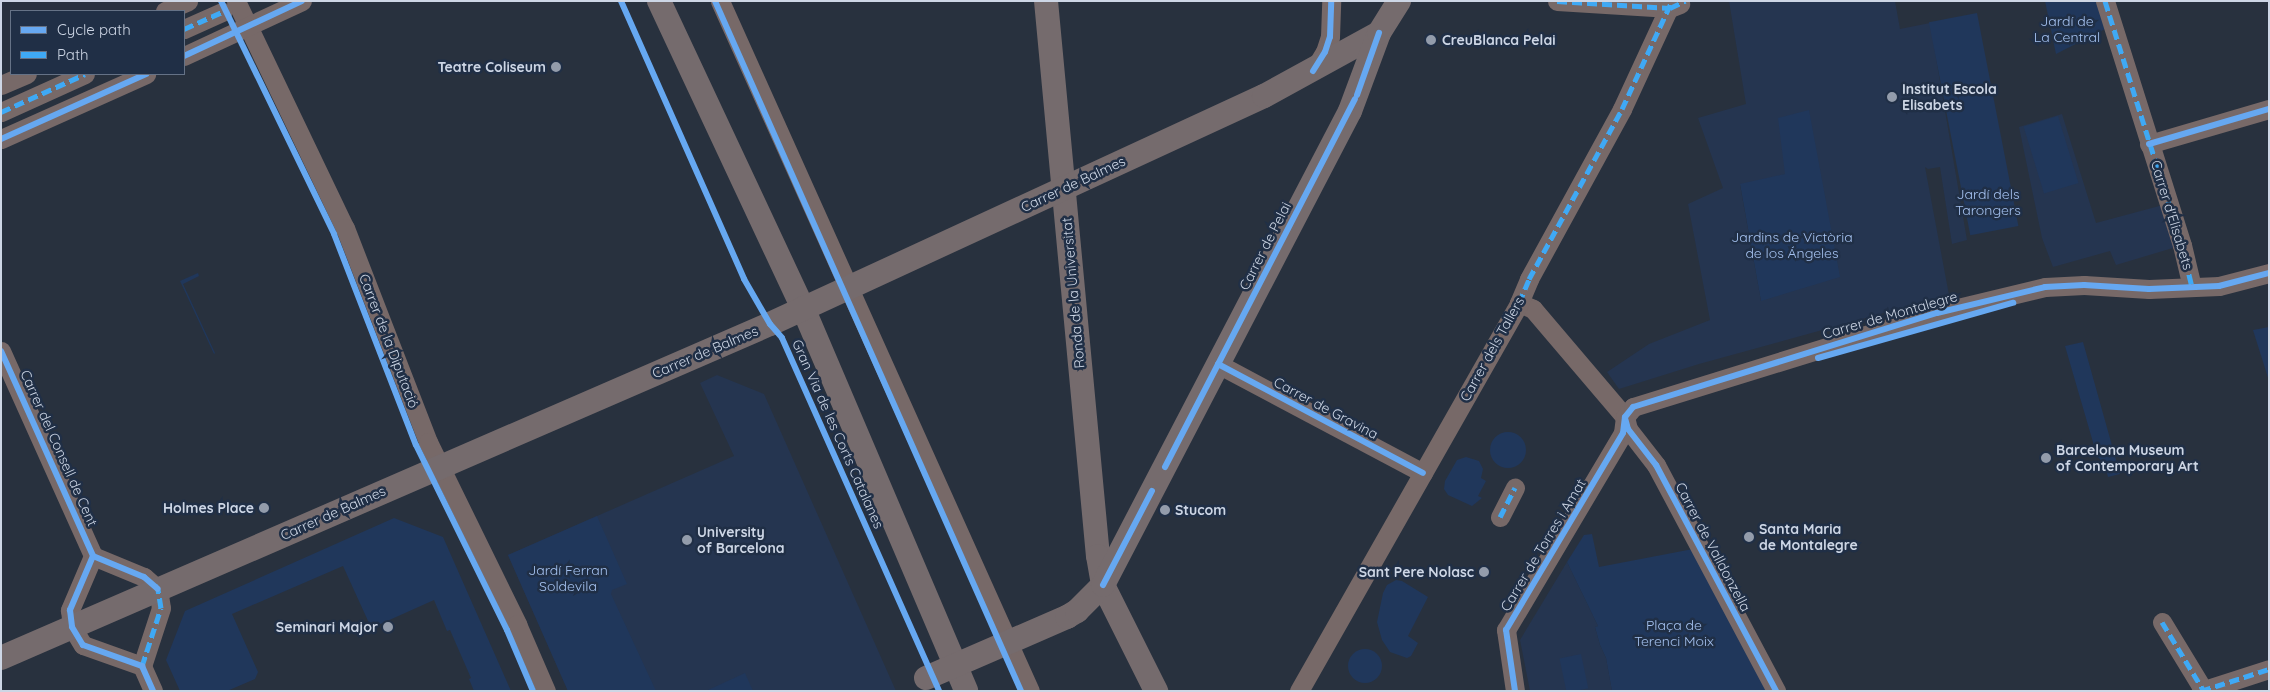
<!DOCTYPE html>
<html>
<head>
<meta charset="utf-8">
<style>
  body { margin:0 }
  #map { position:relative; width:2270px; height:692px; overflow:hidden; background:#28313e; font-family:Quicksand,sans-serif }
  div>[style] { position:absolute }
  .built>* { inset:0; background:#253550 }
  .green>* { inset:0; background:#20375b; transform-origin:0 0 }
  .round { border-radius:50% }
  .minor>* { height:19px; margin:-9.5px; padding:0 9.5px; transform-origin:9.5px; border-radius:9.5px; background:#776968 }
  .major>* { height:24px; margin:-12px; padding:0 12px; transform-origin:12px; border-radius:12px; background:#756b6d }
  .quiet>* { height:5px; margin-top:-2.5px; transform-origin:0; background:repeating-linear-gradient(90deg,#3fa9f5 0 10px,transparent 0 15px) }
  .cycleway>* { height:6px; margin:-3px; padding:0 3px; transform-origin:3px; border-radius:3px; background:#66a8f1 }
  .dots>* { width:14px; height:14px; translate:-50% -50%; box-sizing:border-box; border:2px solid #202f46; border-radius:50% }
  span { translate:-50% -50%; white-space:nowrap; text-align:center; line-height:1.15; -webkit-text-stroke:5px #202f46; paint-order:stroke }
  .park-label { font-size:14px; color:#a5c2f0 }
  .poi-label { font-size:14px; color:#cdd6e5; font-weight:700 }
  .left { translate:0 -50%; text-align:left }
  .right { translate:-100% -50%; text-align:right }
  .street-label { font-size:14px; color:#cdd6e5 }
  .frame { position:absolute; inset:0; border:2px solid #cdd6e5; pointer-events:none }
  .legend { position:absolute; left:10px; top:10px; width:175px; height:65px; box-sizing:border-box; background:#202f46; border:1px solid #657286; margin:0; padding:6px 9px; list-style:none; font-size:15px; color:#cdd6e5 }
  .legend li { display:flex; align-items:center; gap:10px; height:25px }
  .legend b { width:25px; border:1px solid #657286 }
</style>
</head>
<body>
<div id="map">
  <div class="built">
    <div style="clip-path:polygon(evenodd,1729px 1px,1895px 1px,1900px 29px,1930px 23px,1967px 240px,1952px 244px,1940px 167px,1928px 169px,1925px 167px,1949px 295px,1699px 364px,1619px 389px,1607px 372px,1649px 344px,1710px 320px,1688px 204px,1723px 188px,1698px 118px,1746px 104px,1729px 1px,1786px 174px,1761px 301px,1740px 185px,1786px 174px)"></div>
    <div style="clip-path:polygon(2062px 114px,2096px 223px,2163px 205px,2176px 247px,2116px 265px,2110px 251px,2053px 267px,2042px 238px,2019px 127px)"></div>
    <div style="clip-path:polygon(717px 375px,764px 394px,896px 691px,568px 691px,508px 555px,734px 456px,700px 383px)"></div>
    <div style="clip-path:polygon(1567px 562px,1598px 626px,1595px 627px,1600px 645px,1606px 658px,1612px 691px,1530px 691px,1520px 640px)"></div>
  </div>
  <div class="green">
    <div style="clip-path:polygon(2045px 1px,2096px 1px,2105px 29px,2056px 54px)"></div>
    <div style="left:1977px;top:13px;width:217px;height:49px;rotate:79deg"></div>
    <div style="clip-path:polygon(1809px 110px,1840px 277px,1761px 301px,1740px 184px,1785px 174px,1778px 118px)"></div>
    <div style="left:2058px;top:116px;width:70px;height:36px;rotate:73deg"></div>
    <div style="clip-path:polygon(198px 273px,199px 276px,183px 284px,215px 353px,214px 354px,180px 281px)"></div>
    <div style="clip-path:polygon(2269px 327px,2269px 381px,2253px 330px)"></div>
    <div style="clip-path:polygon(2083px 342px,2120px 474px,2108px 477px,2105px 465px,2097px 456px,2065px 346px)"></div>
    <div class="round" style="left:1490px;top:432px;width:36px;height:36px"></div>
    <div style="clip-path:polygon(1466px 457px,1479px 461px,1483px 469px,1481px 478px,1486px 481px,1478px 496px,1482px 498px,1472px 506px,1448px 495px,1444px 489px,1445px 481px,1457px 460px)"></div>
    <div style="clip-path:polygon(597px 516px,627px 584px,612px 590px,611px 594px,656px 691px,568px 691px,508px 555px)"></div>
    <div style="clip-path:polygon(394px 518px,443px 537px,511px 691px,474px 691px,469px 679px,471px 678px,450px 630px,447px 631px,434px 600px,376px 626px,369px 623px,343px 566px,232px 614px,258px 672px,255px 679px,227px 691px,180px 691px,166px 660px,185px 611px)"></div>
    <div style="clip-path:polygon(1592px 534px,1599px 567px,1693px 549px,1771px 691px,1612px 691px,1606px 658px,1600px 645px,1595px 627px,1598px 626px,1567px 562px,1584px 535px)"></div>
    <div style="clip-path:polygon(1396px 580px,1402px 581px,1428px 597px,1408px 636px,1418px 643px,1411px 656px,1407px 658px,1390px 652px,1382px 640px,1377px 622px,1383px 593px,1387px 585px)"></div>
    <div class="round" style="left:1348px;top:649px;width:34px;height:34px"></div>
    <div style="left:1581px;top:654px;width:35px;height:22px;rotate:78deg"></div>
    <div style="clip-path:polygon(745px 673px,753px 691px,706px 691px)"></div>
  </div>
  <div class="minor">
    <div style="left:236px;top:1px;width:252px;rotate:64.4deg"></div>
    <div style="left:345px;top:228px;width:230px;rotate:68.8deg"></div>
    <div style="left:428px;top:442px;width:203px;rotate:63.9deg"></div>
    <div style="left:517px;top:624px;width:73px;rotate:66.6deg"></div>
    <div style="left:720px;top:1px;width:756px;rotate:65.81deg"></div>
    <div style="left:1557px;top:1px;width:113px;rotate:3.5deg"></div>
    <div style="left:1670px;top:8px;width:11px;rotate:-22deg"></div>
    <div style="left:2105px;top:1px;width:256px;rotate:72.5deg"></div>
    <div style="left:2182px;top:245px;width:43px;rotate:76.6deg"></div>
    <div style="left:165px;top:11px;width:25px;rotate:-23deg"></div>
    <div style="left:184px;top:29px;width:42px;rotate:-24.1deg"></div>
    <div style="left:184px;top:56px;width:130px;rotate:-25deg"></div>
    <div style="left:1314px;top:70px;width:21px;rotate:-59deg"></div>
    <div style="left:1325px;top:52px;width:16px;rotate:-72deg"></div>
    <div style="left:1330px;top:37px;width:36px;rotate:-88deg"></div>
    <div style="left:1px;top:85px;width:28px;rotate:-23deg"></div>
    <div style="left:1px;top:112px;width:92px;rotate:-24.3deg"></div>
    <div style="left:1px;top:139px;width:159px;rotate:-24.1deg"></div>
    <div style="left:2149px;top:144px;width:125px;rotate:-16.3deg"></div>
    <div style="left:1519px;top:303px;width:15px;rotate:23deg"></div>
    <div style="left:1533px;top:309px;width:142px;rotate:49.6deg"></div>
    <div style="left:1625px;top:417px;width:12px;rotate:76deg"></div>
    <div style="left:1628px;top:429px;width:46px;rotate:52.1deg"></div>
    <div style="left:1656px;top:465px;width:256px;rotate:62deg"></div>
    <div style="left:1px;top:351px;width:225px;rotate:65.8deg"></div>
    <div style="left:93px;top:556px;width:55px;rotate:22.4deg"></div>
    <div style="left:144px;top:577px;width:18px;rotate:41deg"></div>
    <div style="left:158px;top:589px;width:19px;rotate:81deg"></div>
    <div style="left:161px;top:608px;width:61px;rotate:108.1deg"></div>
    <div style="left:142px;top:666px;width:27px;rotate:66deg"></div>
    <div style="left:1218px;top:364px;width:232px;rotate:28deg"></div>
    <div style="left:1500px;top:517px;width:33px;rotate:-63deg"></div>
    <div style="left:93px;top:556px;width:59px;rotate:113.1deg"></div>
    <div style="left:70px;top:610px;width:17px;rotate:83deg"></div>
    <div style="left:72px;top:627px;width:21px;rotate:59deg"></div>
    <div style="left:83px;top:645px;width:63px;rotate:19.6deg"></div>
    <div style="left:2162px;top:622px;width:81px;rotate:58.7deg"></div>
    <div style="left:1299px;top:691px;width:446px;rotate:-60.4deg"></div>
    <div style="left:1519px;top:303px;width:26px;rotate:-67deg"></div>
    <div style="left:1529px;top:279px;width:194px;rotate:-61.3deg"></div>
    <div style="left:1622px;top:109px;width:119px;rotate:-65.2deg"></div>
    <div style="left:1515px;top:691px;width:62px;rotate:-98.4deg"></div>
    <div style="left:1506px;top:630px;width:229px;rotate:-59.3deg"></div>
    <div style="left:1623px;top:433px;width:16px;rotate:-83deg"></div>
    <div style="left:1625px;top:417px;width:13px;rotate:-51deg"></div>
    <div style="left:1633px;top:407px;width:318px;rotate:-17.2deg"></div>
    <div style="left:1937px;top:313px;width:111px;rotate:-13.5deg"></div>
    <div style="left:2045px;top:287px;width:39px;rotate:-3deg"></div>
    <div style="left:2084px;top:285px;width:65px;rotate:3.5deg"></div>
    <div style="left:2149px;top:289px;width:70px;rotate:-2.5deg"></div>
    <div style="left:2219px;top:286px;width:52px;rotate:-14.6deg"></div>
    <div style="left:2201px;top:691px;width:71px;rotate:-17.9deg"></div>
  </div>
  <div class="major">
    <div style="left:659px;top:1px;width:339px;rotate:64.9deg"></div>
    <div style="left:803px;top:308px;width:416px;rotate:66.9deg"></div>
    <div style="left:1046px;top:1px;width:557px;rotate:84.65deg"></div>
    <div style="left:1098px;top:556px;width:29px;rotate:80deg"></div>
    <div style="left:1103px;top:585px;width:119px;rotate:63.4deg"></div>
    <div style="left:1px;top:658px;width:838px;rotate:-23.48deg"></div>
    <div style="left:770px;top:324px;width:544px;rotate:-24.78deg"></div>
    <div style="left:1264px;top:96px;width:131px;rotate:-28.7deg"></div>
    <div style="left:926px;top:678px;width:154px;rotate:-23.4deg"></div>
    <div style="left:1067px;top:617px;width:12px;rotate:-31deg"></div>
    <div style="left:1077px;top:611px;width:37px;rotate:-45deg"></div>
    <div style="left:1103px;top:585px;width:534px;rotate:-62.48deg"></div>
    <div style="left:1350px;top:111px;width:83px;rotate:-69.6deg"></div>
    <div style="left:1379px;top:33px;width:38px;rotate:-58deg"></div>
  </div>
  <div class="quiet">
    <div style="left:1557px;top:1px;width:113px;rotate:3.5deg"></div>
    <div style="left:1670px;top:8px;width:17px;rotate:-25deg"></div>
    <div style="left:2105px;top:1px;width:256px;rotate:72.5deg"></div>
    <div style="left:2182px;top:245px;width:43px;rotate:76.6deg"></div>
    <div style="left:184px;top:29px;width:42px;rotate:-24.1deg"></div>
    <div style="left:1px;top:112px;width:92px;rotate:-24.3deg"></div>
    <div style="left:1519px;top:303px;width:26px;rotate:-67deg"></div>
    <div style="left:1529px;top:279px;width:194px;rotate:-61.3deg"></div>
    <div style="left:1622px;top:109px;width:119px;rotate:-65.2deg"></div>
    <div style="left:1500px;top:517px;width:33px;rotate:-63deg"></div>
    <div style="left:2162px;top:622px;width:81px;rotate:58.7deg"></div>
    <div style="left:144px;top:670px;width:4px;rotate:-117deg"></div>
    <div style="left:142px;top:666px;width:61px;rotate:-71.9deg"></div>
    <div style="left:161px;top:608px;width:19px;rotate:-99deg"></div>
    <div style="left:158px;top:589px;width:5px;rotate:-127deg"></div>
    <div style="left:2201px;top:691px;width:71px;rotate:-17.9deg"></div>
  </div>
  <div class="cycleway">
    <div style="left:221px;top:1px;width:259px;rotate:64.1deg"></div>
    <div style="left:334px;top:234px;width:226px;rotate:68.8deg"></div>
    <div style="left:416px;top:445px;width:206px;rotate:63.8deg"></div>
    <div style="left:507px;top:630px;width:66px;rotate:66.9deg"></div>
    <div style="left:621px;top:1px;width:304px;rotate:66.1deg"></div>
    <div style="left:744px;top:279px;width:52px;rotate:60deg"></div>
    <div style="left:770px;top:324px;width:18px;rotate:49deg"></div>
    <div style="left:782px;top:338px;width:386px;rotate:66deg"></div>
    <div style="left:715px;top:1px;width:755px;rotate:66.08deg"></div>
    <div style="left:184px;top:56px;width:130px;rotate:-25deg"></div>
    <div style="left:1313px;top:71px;width:22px;rotate:-58deg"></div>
    <div style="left:1325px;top:52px;width:16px;rotate:-72deg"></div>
    <div style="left:1330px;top:37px;width:36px;rotate:-88deg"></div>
    <div style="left:1357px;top:95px;width:66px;rotate:-70.5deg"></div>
    <div style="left:1px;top:139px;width:159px;rotate:-24.1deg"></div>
    <div style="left:2149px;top:144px;width:125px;rotate:-16.3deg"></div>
    <div style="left:1px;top:351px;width:225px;rotate:65.8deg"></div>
    <div style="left:93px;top:556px;width:55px;rotate:22.4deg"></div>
    <div style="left:144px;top:577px;width:18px;rotate:41deg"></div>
    <div style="left:1818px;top:358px;width:203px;rotate:-15.8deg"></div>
    <div style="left:1218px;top:364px;width:232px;rotate:28deg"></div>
    <div style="left:1625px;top:418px;width:11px;rotate:75deg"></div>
    <div style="left:1628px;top:429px;width:46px;rotate:52.1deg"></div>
    <div style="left:1656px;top:465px;width:256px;rotate:62deg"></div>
    <div style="left:1165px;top:467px;width:414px;rotate:-62.7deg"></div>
    <div style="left:93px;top:556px;width:59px;rotate:113.1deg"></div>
    <div style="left:70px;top:610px;width:17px;rotate:83deg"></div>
    <div style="left:72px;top:627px;width:21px;rotate:59deg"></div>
    <div style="left:83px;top:645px;width:63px;rotate:19.6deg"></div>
    <div style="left:142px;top:666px;width:27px;rotate:66deg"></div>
    <div style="left:1103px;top:585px;width:106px;rotate:-62.5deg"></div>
    <div style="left:1515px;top:691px;width:62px;rotate:-98.4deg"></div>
    <div style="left:1506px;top:630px;width:229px;rotate:-59.3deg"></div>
    <div style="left:1623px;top:433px;width:16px;rotate:-83deg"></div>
    <div style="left:1625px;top:417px;width:13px;rotate:-51deg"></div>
    <div style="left:1633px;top:407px;width:318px;rotate:-17.2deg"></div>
    <div style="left:1937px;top:313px;width:111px;rotate:-13.5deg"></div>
    <div style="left:2045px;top:287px;width:39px;rotate:-3deg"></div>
    <div style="left:2084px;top:285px;width:65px;rotate:3.5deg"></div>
    <div style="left:2149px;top:289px;width:70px;rotate:-2.5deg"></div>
    <div style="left:2219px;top:286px;width:52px;rotate:-14.6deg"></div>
  </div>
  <div class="dots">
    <div style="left:1431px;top:40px;background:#939cab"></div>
    <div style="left:556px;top:67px;background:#939cab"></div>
    <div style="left:1892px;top:97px;background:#939cab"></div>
    <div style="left:2046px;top:458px;background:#939cab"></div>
    <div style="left:264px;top:508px;background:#939cab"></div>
    <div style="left:1165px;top:510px;background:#939cab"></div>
    <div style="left:1749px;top:537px;background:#939cab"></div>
    <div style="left:687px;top:540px;background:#939cab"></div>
    <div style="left:1484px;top:572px;background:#939cab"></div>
    <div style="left:388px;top:627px;background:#939cab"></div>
  </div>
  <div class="park-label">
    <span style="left:2067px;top:29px">Jardí de<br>La Central</span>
    <span style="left:1988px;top:202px">Jardí dels<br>Tarongers</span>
    <span style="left:1792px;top:245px">Jardins de Victòria<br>de los Ángeles</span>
    <span style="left:568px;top:578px">Jardí Ferran<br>Soldevila</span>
    <span style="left:1674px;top:633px">Plaça de<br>Terenci Moix</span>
  </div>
  <div class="poi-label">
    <span class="left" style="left:1442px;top:40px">CreuBlanca Pelai</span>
    <span class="right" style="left:546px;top:67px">Teatre Coliseum</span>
    <span class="left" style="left:1902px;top:97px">Institut Escola<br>Elisabets</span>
    <span class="left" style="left:2056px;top:458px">Barcelona Museum<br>of Contemporary Art</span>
    <span class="right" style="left:254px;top:508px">Holmes Place</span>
    <span class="left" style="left:1175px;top:510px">Stucom</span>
    <span class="left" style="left:1759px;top:537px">Santa Maria<br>de Montalegre</span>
    <span class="left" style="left:697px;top:540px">University<br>of Barcelona</span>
    <span class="right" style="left:1474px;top:572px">Sant Pere Nolasc</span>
    <span class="right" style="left:378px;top:627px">Seminari Major</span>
  </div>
  <div class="street-label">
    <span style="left:1073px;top:184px;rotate:-25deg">Carrer de Balmes</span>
    <span style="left:2172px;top:215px;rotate:73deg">Carrer d'Elisabets</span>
    <span style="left:1265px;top:246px;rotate:-63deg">Carrer de Pelai</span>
    <span style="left:1073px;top:293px;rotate:-95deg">Ronda de la Universitat</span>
    <span style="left:1890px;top:315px;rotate:-16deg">Carrer de Montalegre</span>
    <span style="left:389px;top:341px;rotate:69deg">Carrer de la Diputació</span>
    <span style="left:1492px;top:349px;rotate:-61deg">Carrer dels Tallers</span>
    <span style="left:705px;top:352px;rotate:-23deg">Carrer de Balmes</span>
    <span style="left:1326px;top:408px;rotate:28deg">Carrer de Gravina</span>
    <span style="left:838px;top:434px;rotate:66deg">Gran Via de les Corts Catalanes</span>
    <span style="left:59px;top:448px;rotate:66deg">Carrer del Consell de Cent</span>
    <span style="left:333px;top:513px;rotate:-24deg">Carrer de Balmes</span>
    <span style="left:1543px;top:545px;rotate:-59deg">Carrer de Torres i Amat</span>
    <span style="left:1713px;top:547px;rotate:62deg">Carrer de Valldonzella</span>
  </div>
  <div class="frame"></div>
  <ul class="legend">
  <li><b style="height:6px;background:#66a8f1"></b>Cycle path</li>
  <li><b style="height:6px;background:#3fa9f5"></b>Path</li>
  </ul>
</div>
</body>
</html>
